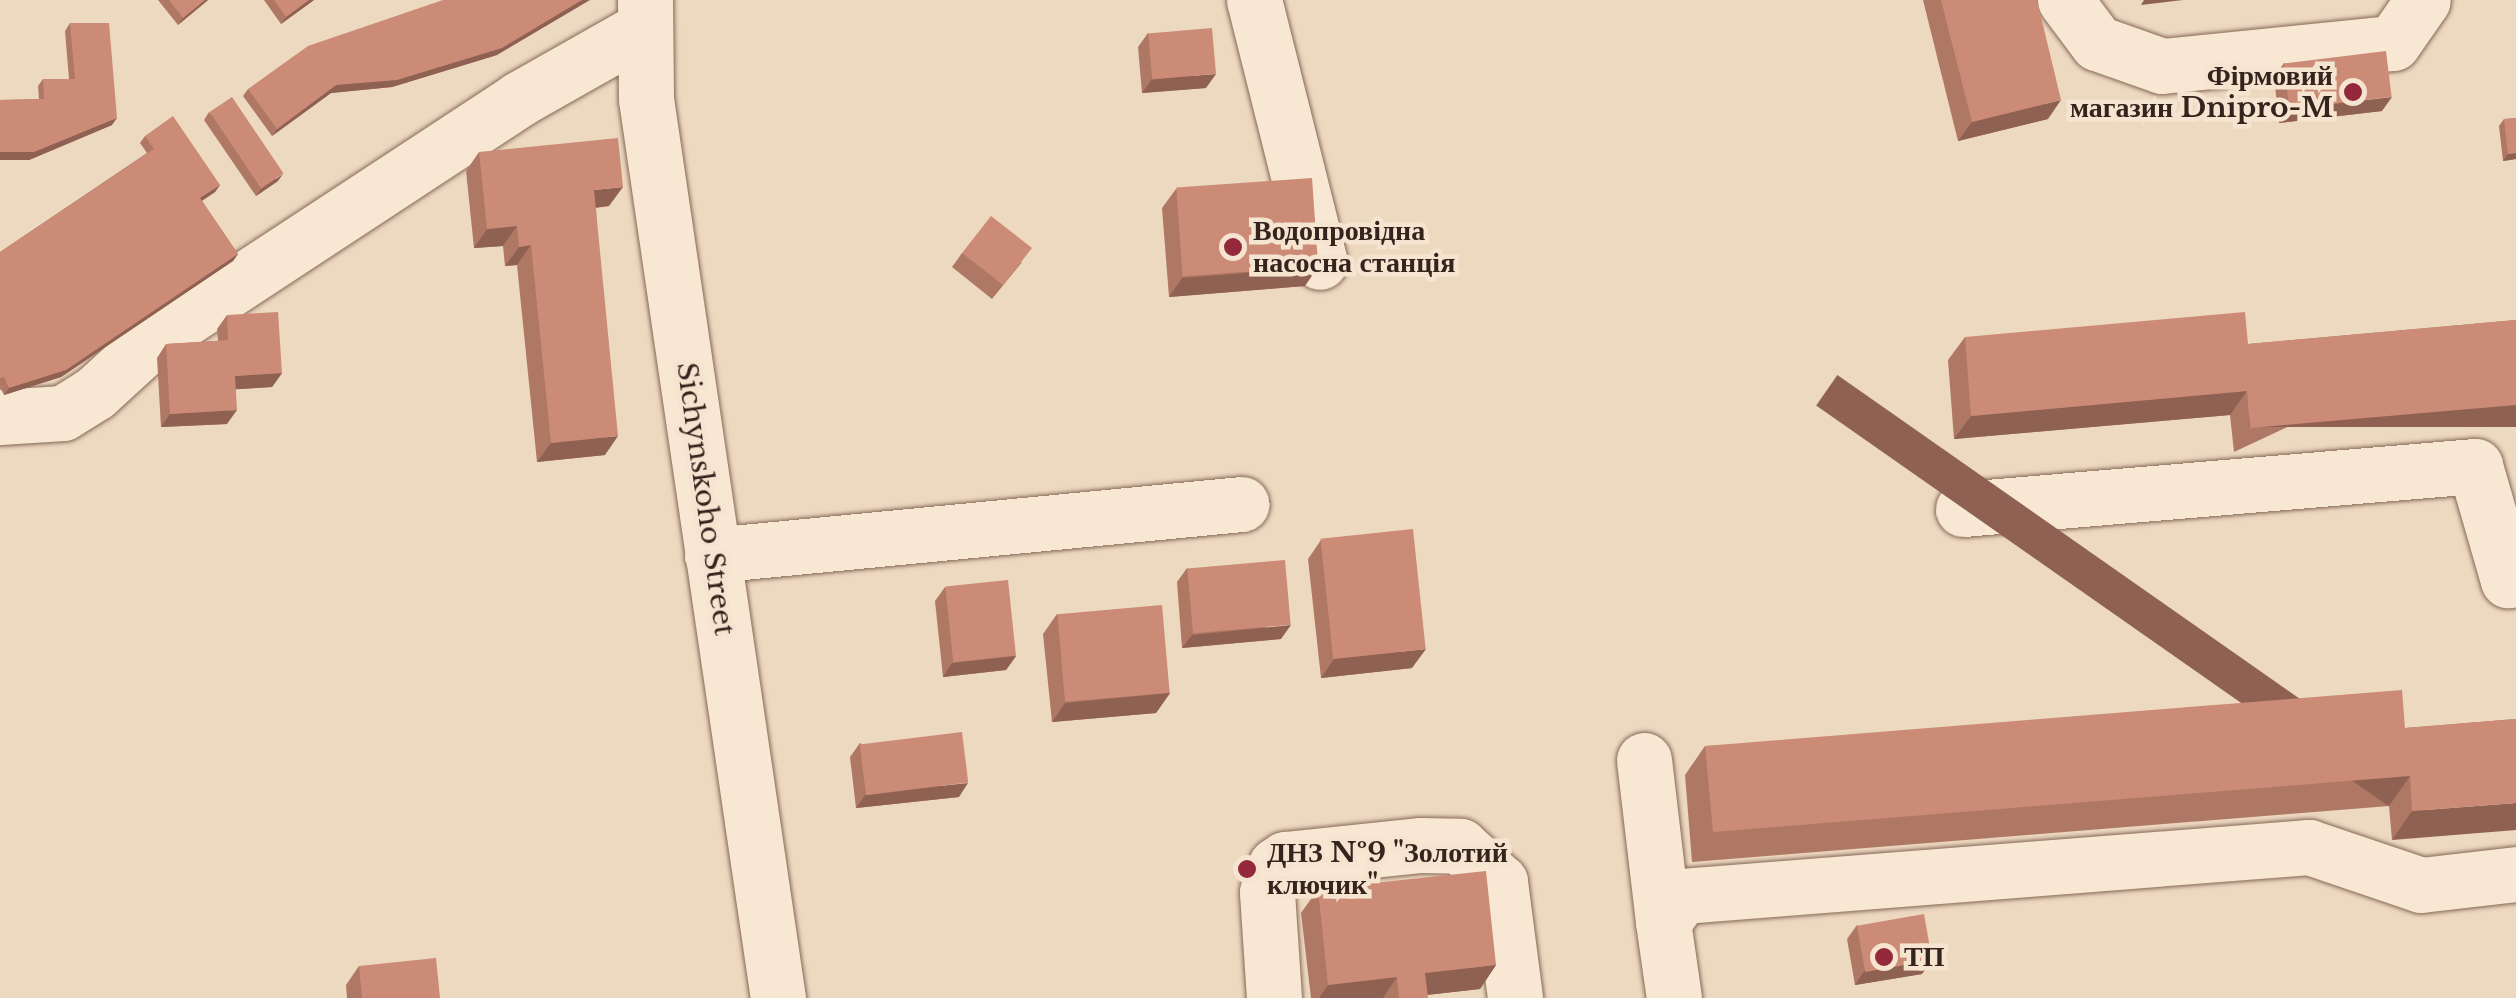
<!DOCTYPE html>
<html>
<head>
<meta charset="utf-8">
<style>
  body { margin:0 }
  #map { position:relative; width:2516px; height:998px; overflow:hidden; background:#edd8c0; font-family:"Libre Baskerville",serif }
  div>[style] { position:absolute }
  .roads { filter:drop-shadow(0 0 2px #866958) drop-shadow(0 0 2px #866958) }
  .minor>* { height:55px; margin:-27.5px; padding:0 27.5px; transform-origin:27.5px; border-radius:27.5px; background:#f8e7d3 }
  .wall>* { inset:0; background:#af7865 }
  .shaded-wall>* { inset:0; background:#8e6153; transform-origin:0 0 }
  .building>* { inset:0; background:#cb8b76; transform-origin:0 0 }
  .dots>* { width:28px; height:28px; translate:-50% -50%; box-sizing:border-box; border:5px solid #f5e4cf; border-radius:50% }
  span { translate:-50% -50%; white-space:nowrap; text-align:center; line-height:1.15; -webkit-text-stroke:9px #f5e4cf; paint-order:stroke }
  .poi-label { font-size:28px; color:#35241d; font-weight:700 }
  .right { translate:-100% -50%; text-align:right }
  .left { translate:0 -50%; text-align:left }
  .street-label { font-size:28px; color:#35241d }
</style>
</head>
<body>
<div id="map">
  <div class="roads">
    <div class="minor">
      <div style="left:645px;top:0;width:99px;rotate:89.4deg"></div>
      <div style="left:646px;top:99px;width:909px;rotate:81.65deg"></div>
      <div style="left:1254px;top:0;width:270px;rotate:75.9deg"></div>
      <div style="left:2065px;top:0;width:54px;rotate:53.3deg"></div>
      <div style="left:2097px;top:43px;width:69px;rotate:19.5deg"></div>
      <div style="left:2162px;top:66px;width:232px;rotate:-5.7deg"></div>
      <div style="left:2393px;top:43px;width:52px;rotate:-55.1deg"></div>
      <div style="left:0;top:417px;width:63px;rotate:-3.6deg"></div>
      <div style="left:63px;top:413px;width:38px;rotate:-32deg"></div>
      <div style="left:95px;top:393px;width:80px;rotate:-42.5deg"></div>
      <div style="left:154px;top:339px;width:437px;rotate:-33.3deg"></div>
      <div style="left:519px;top:99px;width:140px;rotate:-29.5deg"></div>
      <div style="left:1963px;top:509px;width:514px;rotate:-4.8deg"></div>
      <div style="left:2475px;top:466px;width:119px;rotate:73.9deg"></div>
      <div style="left:2508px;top:580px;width:8px;rotate:-7deg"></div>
      <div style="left:712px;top:555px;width:532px;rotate:-5.5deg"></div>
      <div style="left:1644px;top:760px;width:163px;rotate:83.3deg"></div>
      <div style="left:1274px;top:998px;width:106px;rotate:-93.8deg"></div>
      <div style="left:1267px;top:892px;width:28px;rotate:-72deg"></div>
      <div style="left:1276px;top:865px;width:11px;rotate:-34deg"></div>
      <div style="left:1285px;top:859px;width:137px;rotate:-5.9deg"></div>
      <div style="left:1421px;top:845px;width:39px;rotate:1deg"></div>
      <div style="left:1460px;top:846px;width:54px;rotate:42deg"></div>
      <div style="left:1500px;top:882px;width:117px;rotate:82.6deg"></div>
      <div style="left:1674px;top:998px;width:77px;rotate:-98.2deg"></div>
      <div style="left:1663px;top:922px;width:32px;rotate:-54deg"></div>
      <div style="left:1682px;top:896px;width:629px;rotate:-4.47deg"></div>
      <div style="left:2309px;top:847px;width:118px;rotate:18.7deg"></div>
      <div style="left:2421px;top:885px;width:96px;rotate:-6.6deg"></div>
    </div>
  </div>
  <div class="wall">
    <div style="clip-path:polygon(158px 0,208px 0,178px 25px)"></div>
    <div style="clip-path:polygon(264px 0,314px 0,281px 24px)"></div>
    <div style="clip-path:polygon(1923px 0,2037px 0,2048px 119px,1958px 141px)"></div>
    <div style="clip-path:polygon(70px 23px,112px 125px,29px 160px,0 160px,0 100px,39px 99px,38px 86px,43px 79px,69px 79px,65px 31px)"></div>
    <div style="clip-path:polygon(1148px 33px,1206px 88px,1142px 93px,1138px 47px)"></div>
    <div style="clip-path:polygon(497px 55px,392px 87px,331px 93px,272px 136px,243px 96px,248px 89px)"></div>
    <div style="clip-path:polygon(2284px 63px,2382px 111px,2279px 123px,2274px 77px)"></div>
    <div style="clip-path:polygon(209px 112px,278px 181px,256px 196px,204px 120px)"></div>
    <div style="clip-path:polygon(2516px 118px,2516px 159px,2503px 161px,2499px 126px,2504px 119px)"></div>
    <div style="clip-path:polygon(145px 136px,220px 185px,215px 192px,202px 201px,238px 254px,233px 261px,61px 377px,4px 395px,0 387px,0 252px,147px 153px,140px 143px)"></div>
    <div style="clip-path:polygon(479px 152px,609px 206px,596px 208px,605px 455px,537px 462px,517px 265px,505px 266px,503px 246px,474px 248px,466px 171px)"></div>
    <div style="clip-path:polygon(1176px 189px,1305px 286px,1169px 297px,1162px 208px)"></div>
    <div style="clip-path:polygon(962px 253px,1022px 262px,992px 299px,952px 267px)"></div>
    <div style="clip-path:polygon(227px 315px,282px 373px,272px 387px,236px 389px,227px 424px,161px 427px,157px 358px,166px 344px,218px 341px,217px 329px)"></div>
    <div style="clip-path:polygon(2516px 320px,2234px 452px,2230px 415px,1954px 439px,1948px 360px,1965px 337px,2248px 344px)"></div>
    <div style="clip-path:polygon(1321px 540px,1412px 668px,1321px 678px,1308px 559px)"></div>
    <div style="clip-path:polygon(1187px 568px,1281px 639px,1182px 648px,1177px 582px)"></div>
    <div style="clip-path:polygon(945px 587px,1016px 656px,1006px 670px,943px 677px,935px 601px)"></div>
    <div style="clip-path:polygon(1057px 614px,1170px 693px,1156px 713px,1052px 722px,1043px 634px)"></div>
    <div style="clip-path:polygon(2516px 719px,2392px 840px,2389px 806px,1692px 862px,1685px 775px,1705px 746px,2405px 728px)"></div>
    <div style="clip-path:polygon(860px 743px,959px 797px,856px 808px,850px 757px)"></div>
    <div style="clip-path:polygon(1318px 889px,1496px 965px,1480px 989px,1427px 995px,1428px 998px,1311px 998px,1301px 913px)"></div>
    <div style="clip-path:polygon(1857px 925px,1922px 974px,1855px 985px,1847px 939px)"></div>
    <div style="clip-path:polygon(359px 966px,440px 998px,347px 998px,346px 985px)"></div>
  </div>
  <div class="shaded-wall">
    <div style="clip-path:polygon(205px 0,208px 0,178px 25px,183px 18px)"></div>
    <div style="clip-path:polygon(309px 0,314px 0,281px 24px,286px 17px)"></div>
    <div style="clip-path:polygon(582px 0,590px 0,497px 55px,392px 87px,331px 93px,272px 136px,277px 129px,336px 85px)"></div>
    <div style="clip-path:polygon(2144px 0,2183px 0,2141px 5px)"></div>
    <div style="clip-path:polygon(1216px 74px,1206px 88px,1142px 93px,1152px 79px)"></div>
    <div style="clip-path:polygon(2392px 97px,2382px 111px,2279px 123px,2289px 109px)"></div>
    <div style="clip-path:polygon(2061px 100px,2048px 119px,1958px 141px,1972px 122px)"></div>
    <div style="clip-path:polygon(117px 118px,112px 125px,29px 160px,0 160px,0 152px)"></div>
    <div style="clip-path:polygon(2516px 153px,2516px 159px,2503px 161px,2508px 154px)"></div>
    <div style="clip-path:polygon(283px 174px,278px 181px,256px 196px,261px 189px)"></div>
    <div style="clip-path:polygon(220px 185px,215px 192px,195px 205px,200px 198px)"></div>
    <div style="clip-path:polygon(623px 187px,609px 206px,580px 209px,594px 190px)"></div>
    <div style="clip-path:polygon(517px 226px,503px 246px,474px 248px,487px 229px)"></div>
    <div style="clip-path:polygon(531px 245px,517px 265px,505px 266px,519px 247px)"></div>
    <div style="clip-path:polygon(238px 254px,233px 261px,61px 377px,4px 395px,9px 388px)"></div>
    <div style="clip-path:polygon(1318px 267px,1305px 286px,1169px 297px,1182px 278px)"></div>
    <div style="clip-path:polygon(282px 373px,272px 387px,226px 390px,235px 376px)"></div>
    <div style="clip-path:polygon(2247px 391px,2230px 415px,1954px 439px,1971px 416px)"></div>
    <div style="left:2516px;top:405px;width:22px;height:267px;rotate:90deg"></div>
    <div style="clip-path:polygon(237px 410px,227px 424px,161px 427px,170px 414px)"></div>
    <div style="clip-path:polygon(618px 436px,605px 455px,537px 462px,551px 443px)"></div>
    <div style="clip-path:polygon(1291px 625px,1281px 639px,1182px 648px,1192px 635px)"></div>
    <div style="clip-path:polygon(1426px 649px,1412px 668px,1321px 678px,1334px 659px)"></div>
    <div style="clip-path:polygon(1016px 656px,1006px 670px,943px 677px,952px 663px)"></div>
    <div style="clip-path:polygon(1170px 693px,1156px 713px,1052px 722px,1065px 703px)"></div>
    <div style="left:2410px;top:776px;width:37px;height:699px;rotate:125deg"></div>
    <div style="clip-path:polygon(968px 783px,959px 797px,856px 808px,866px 794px)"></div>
    <div style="clip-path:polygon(2516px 803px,2516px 830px,2392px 840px,2412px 811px)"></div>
    <div style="clip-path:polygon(1932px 960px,1922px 974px,1855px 985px,1864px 971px)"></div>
    <div style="clip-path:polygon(1496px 965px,1480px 989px,1408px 997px,1425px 973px)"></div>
    <div style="clip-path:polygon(1397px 977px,1383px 998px,1319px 998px,1328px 985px)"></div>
  </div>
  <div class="building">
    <div style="clip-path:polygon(169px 0,205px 0,183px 18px)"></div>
    <div style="clip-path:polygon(274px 0,309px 0,286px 17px)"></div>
    <div style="clip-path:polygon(443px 0,582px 0,502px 48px,397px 80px,336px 85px,277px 129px,248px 89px,308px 46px)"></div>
    <div style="clip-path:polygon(1941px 0,2037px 0,2061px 100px,1972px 122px)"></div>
    <div style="clip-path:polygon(70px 23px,109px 23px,117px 118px,34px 152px,0 152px,0 100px,44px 99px,43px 79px,75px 79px)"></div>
    <div style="left:1212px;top:28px;width:46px;height:64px;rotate:85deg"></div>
    <div style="left:2386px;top:51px;width:46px;height:103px;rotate:83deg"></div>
    <div style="left:232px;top:97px;width:92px;height:27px;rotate:56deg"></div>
    <div style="clip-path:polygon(173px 116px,220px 185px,200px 198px,238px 254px,66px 370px,9px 388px,4px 377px,0 378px,0 252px,154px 149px,145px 136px)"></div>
    <div style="clip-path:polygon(2516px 118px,2516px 153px,2508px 154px,2504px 119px)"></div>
    <div style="clip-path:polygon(618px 138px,623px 187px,594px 190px,618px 436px,551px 443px,531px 245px,519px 247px,517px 226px,487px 229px,479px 152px)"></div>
    <div style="left:1312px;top:178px;width:89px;height:136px;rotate:86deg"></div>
    <div style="left:991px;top:216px;width:52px;height:47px;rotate:38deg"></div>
    <div style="clip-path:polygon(278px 312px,282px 373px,235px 376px,237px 410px,170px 414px,166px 344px,228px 340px,227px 315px)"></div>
    <div style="clip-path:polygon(2245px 312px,2248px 344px,2516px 320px,2516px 405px,2250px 428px,2247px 391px,1971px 416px,1965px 337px)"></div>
    <div style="left:1413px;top:529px;width:121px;height:93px;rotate:84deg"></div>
    <div style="left:1285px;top:560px;width:65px;height:98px;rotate:85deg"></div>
    <div style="left:1008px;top:580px;width:76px;height:63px;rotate:84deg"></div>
    <div style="left:1162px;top:605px;width:88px;height:105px;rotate:85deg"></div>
    <div style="clip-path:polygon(2402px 690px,2405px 728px,2516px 719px,2516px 803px,2412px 811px,2410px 776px,1713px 832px,1705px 746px)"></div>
    <div style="left:962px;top:732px;width:51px;height:103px;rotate:83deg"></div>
    <div style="clip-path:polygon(1486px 871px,1496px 965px,1425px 973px,1428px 998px,1399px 998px,1397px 977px,1328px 985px,1318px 889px)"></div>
    <div style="left:1924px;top:914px;width:47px;height:68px;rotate:80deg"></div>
    <div style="clip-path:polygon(436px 958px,440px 998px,362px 998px,359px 966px)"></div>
  </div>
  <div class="dots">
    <div style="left:2353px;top:92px;background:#94293c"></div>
    <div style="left:1233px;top:247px;background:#94293c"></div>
    <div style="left:1247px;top:869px;background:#94293c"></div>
    <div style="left:1884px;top:957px;background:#94293c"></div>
  </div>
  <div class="poi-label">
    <span class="right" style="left:2333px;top:92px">Фірмовий<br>магазин Dnipro-M</span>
    <span class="left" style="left:1253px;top:247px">Водопровідна<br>насосна станція</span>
    <span class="left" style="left:1267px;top:869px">ДНЗ №9 "Золотий<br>ключик"</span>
    <span class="left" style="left:1904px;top:957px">ТП</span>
  </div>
  <div class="street-label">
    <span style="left:705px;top:499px;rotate:82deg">Sichynskoho Street</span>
  </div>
</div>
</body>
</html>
